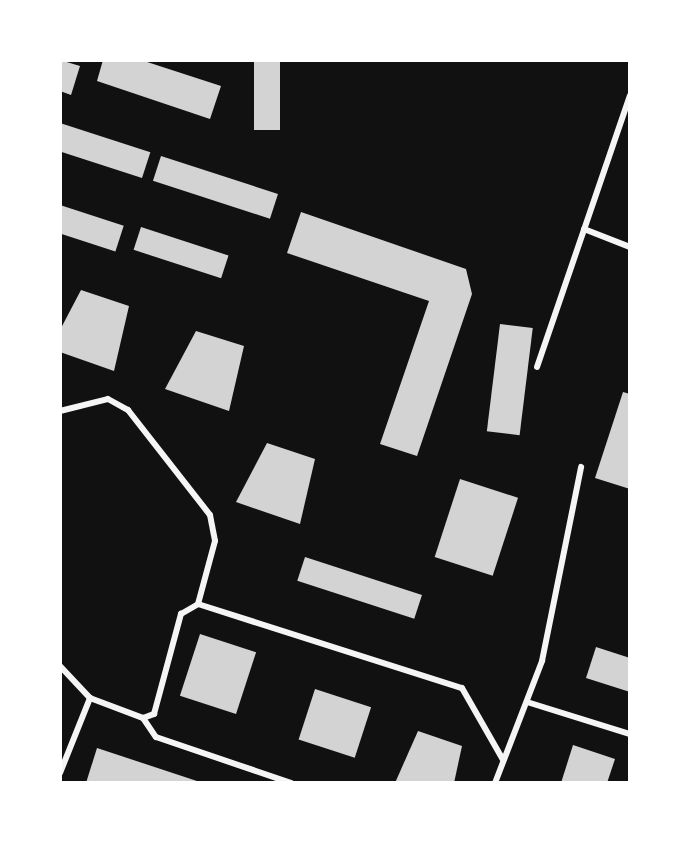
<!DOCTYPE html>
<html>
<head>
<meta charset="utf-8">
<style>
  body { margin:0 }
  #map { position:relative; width:690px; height:843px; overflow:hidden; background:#111; font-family:"Work Sans",sans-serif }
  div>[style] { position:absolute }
  .building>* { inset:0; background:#d3d3d3; transform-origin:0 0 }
  .minor>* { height:6px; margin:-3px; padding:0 3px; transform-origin:3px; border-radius:3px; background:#f5f5f5 }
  span { translate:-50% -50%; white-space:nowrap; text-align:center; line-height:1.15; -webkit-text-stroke:4.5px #fff; paint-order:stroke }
  .frame { position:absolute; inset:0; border:62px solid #fff; pointer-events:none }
</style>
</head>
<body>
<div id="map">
  <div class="building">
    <div style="clip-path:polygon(60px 60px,80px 66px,71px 95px,60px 91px)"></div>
    <div style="clip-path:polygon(103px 60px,141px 60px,221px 86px,210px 119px,97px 81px)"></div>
    <div style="left:254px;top:60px;width:26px;height:70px"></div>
    <div style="left:60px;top:123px;width:95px;height:27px;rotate:18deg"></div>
    <div style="left:161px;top:156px;width:123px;height:26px;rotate:18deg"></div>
    <div style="left:60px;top:205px;width:67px;height:27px;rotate:18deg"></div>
    <div style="clip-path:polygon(301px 212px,466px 269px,472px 294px,417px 456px,380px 444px,429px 301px,287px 253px)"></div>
    <div style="left:141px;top:227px;width:92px;height:24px;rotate:18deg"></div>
    <div style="clip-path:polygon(81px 290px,129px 306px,114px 371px,60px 352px,60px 330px)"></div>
    <div style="left:500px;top:324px;width:33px;height:108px;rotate:7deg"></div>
    <div style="clip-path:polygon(196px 331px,244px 346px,229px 411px,165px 389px)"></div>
    <div style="clip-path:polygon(623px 392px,630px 394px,630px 489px,595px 478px)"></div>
    <div style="clip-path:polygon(267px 443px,315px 459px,300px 524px,236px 502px)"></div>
    <div style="left:460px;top:479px;width:61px;height:82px;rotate:18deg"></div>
    <div style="left:305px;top:557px;width:123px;height:25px;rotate:18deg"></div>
    <div style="left:200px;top:634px;width:59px;height:65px;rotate:18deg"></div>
    <div style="clip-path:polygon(596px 647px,630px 658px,630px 692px,586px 678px)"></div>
    <div style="left:315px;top:689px;width:59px;height:53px;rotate:18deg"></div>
    <div style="clip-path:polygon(418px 731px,462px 746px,454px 783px,395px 783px)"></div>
    <div style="clip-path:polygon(573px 745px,615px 759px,607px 783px,561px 783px)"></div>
    <div style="clip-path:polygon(97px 748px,203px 783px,86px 783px)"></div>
  </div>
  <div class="minor">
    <div style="left:584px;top:229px;width:49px;rotate:21.4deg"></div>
    <div style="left:537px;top:367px;width:287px;rotate:-71.1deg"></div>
    <div style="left:60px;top:411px;width:49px;rotate:-14deg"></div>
    <div style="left:108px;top:399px;width:23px;rotate:29deg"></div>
    <div style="left:128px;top:410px;width:133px;rotate:52deg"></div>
    <div style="left:210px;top:515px;width:26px;rotate:79deg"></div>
    <div style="left:215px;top:541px;width:65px;rotate:105.1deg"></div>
    <div style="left:60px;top:666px;width:44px;rotate:46.8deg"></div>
    <div style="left:90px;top:698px;width:57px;rotate:20.7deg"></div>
    <div style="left:143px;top:718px;width:12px;rotate:-20deg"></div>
    <div style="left:154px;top:714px;width:104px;rotate:-74.9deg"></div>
    <div style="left:181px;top:614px;width:20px;rotate:-30deg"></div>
    <div style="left:198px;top:604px;width:277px;rotate:17.7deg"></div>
    <div style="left:462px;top:688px;width:83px;rotate:60.3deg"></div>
    <div style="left:527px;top:702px;width:108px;rotate:17.3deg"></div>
    <div style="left:143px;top:718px;width:23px;rotate:56deg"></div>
    <div style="left:156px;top:737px;width:143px;rotate:18.8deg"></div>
    <div style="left:60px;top:773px;width:81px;rotate:-68.2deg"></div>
    <div style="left:495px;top:783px;width:131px;rotate:-68.9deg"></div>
    <div style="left:542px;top:661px;width:198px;rotate:-78.6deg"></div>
  </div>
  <div class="frame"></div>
</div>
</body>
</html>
